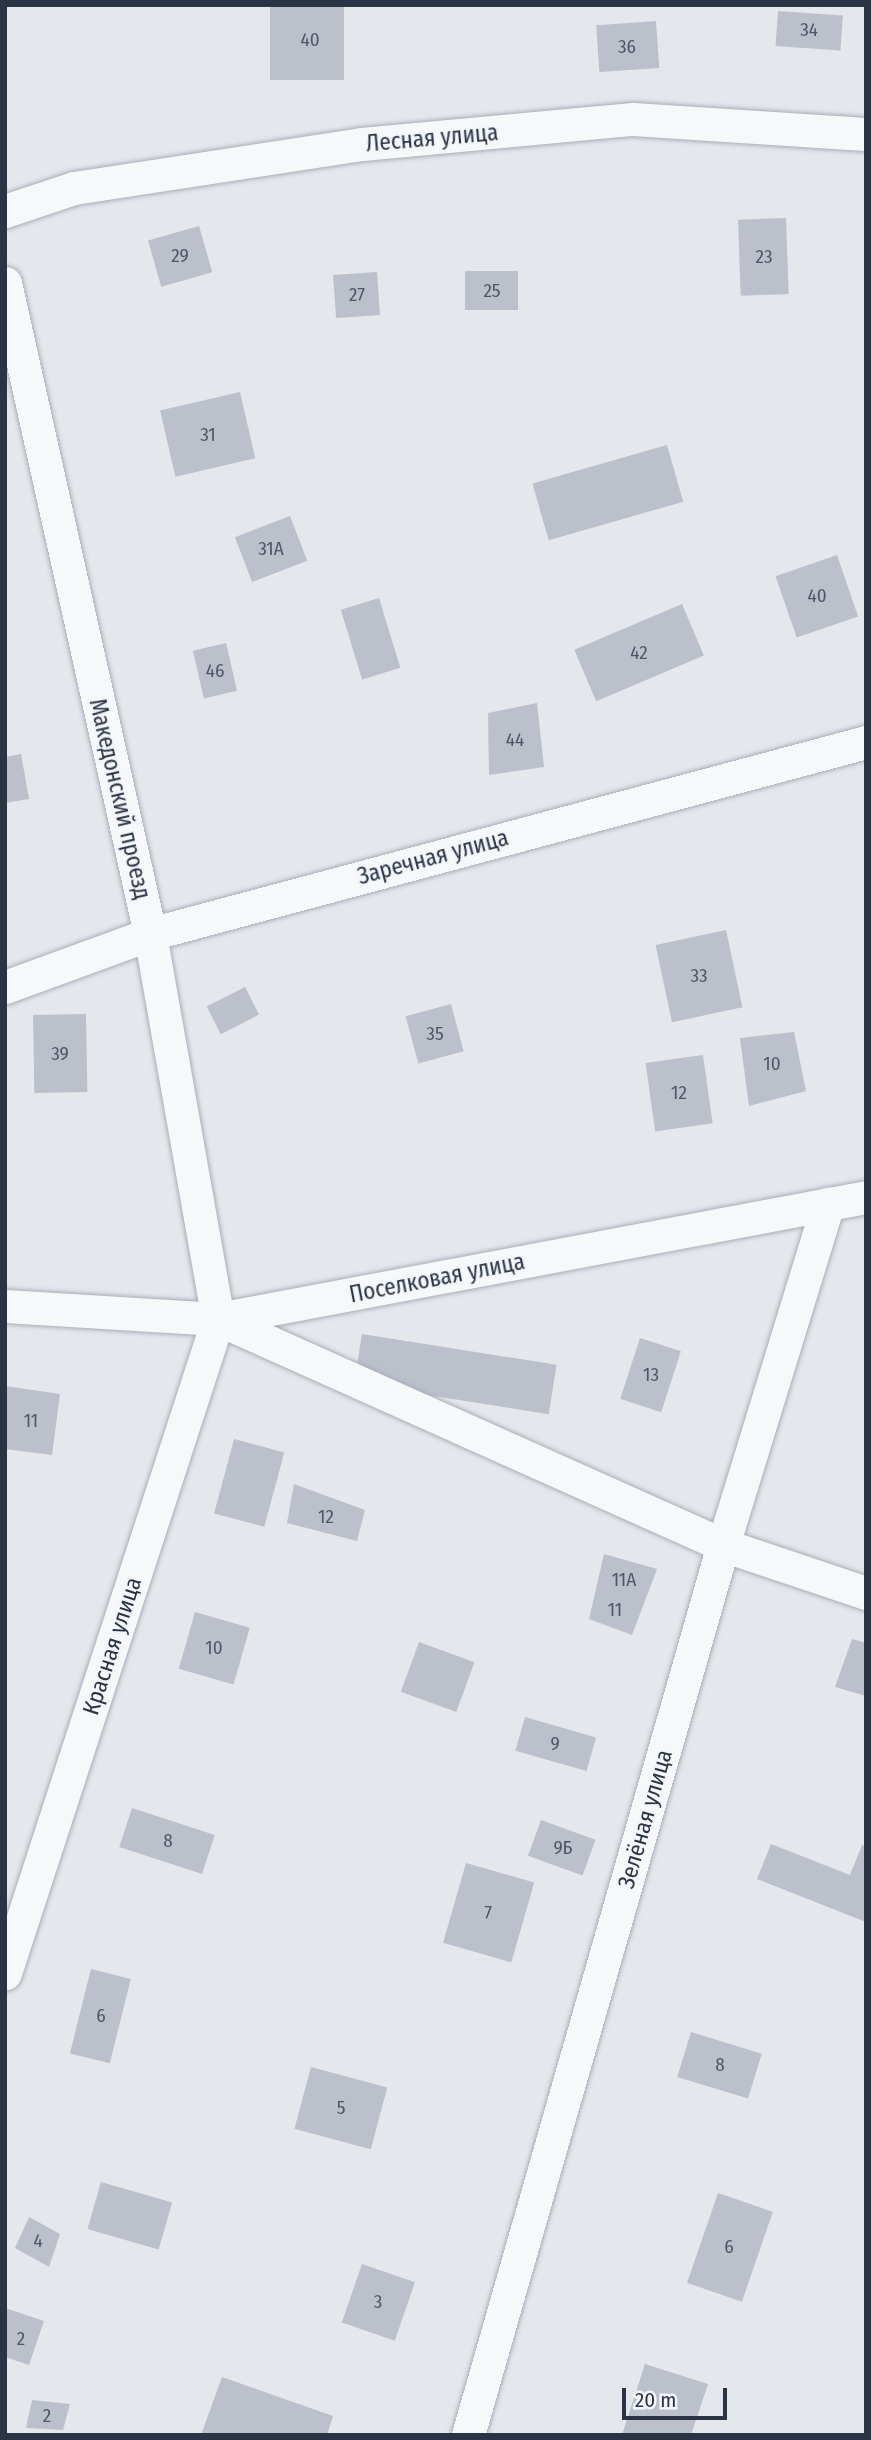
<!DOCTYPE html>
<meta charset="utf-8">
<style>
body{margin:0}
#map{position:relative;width:871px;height:2440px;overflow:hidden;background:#e4e7ec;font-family:"Fira Sans Condensed",sans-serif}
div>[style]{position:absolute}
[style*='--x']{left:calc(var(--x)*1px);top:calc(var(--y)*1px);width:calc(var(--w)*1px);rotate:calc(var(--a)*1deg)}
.building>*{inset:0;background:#bbc0ca;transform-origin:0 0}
.roads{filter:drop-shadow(0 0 2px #a9aeb7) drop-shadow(0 0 2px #a9aeb7)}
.minor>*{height:33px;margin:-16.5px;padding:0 16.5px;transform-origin:16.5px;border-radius:16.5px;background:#f7f8fa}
span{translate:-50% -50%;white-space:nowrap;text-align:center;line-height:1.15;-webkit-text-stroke:5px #f4f6f9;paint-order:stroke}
.number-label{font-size:19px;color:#4f5766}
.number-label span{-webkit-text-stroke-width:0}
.street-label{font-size:23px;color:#2b3445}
.frame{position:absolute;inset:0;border:7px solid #2b3445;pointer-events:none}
.scale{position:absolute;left:622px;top:2388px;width:105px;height:32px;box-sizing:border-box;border:4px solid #2b3445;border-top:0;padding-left:9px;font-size:21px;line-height:24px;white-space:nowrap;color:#2b3445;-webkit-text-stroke:5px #f4f6f9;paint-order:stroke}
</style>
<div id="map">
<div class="building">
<i style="left:270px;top:5px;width:74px;height:75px"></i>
<i style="left:778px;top:11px;width:65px;height:35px;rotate:4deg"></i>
<i style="left:656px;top:21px;width:47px;height:60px;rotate:86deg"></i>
<i style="left:786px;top:218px;width:76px;height:48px;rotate:88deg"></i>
<i style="left:199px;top:226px;width:48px;height:53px;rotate:74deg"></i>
<i style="left:465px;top:271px;width:53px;height:39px"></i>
<i style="left:377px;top:272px;width:43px;height:44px;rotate:86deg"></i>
<i style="left:240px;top:392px;width:68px;height:82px;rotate:77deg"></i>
<i style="left:667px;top:445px;width:59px;height:140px;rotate:74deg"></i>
<i style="left:290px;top:516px;width:48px;height:59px;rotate:69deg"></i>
<i style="left:837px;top:555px;width:65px;height:65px;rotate:71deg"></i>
<i style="left:379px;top:598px;width:73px;height:40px;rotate:73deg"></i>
<i style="left:682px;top:604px;width:56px;height:117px;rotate:67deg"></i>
<i style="left:226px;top:643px;width:49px;height:34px;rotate:77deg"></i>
<i style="clip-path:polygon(537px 703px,544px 767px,489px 775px,488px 713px)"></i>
<i style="clip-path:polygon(21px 754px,29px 799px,5px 803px,5px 757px)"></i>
<i style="left:726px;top:930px;width:79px;height:72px;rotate:78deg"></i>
<i style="left:245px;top:987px;width:31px;height:43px;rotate:63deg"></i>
<i style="left:451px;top:1004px;width:49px;height:47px;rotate:75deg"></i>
<i style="left:86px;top:1014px;width:78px;height:53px;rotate:89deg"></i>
<i style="clip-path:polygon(794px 1032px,806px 1091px,749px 1106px,740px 1038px)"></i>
<i style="left:703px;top:1055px;width:69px;height:58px;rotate:82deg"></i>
<i style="left:362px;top:1334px;width:197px;height:50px;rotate:9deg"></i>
<i style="left:640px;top:1338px;width:43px;height:64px;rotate:18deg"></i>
<i style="clip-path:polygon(5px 1386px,60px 1394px,52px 1455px,5px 1449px)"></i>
<i style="left:234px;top:1439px;width:52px;height:77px;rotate:15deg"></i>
<i style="clip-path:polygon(294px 1484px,365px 1510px,357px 1541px,287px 1523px)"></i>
<i style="clip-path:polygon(604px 1554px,657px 1569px,632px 1635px,589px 1619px)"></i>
<i style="left:195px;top:1612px;width:57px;height:59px;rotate:16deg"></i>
<i style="clip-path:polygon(852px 1639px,866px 1643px,866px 1696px,835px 1687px)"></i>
<i style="left:419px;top:1642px;width:59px;height:53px;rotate:20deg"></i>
<i style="left:525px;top:1717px;width:74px;height:35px;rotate:16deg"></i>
<i style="left:132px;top:1808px;width:87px;height:41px;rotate:18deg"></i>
<i style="left:541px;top:1820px;width:58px;height:38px;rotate:20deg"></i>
<i style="clip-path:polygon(771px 1844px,850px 1875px,862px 1845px,866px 1847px,866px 1922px,757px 1879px)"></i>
<i style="left:466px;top:1863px;width:71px;height:83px;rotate:16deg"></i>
<i style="left:91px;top:1969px;width:41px;height:87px;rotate:14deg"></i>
<i style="left:691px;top:2032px;width:74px;height:47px;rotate:17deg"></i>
<i style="left:311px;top:2067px;width:79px;height:64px;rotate:15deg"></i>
<i style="left:101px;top:2182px;width:74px;height:49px;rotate:16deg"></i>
<i style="left:718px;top:2193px;width:58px;height:95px;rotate:19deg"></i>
<i style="clip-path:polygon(29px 2217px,60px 2234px,49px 2267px,15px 2248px)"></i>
<i style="left:362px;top:2264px;width:56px;height:62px;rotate:19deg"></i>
<i style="clip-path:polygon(5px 2308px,44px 2321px,29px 2365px,5px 2357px)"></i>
<i style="clip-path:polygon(645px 2364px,708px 2384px,691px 2435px,622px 2435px)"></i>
<i style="clip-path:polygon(222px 2377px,333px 2416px,327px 2435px,201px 2435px)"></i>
<i style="clip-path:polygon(32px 2400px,70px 2404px,63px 2430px,26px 2428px)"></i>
</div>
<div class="roads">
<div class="minor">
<i style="--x:5;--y:211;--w:73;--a:-18.4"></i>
<i style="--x:74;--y:188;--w:291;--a:-8.7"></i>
<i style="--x:362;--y:144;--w:272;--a:-5.3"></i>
<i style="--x:633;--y:119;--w:233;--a:3.7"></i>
<i style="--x:5;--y:283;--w:667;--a:77.44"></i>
<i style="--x:150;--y:934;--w:391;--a:80"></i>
<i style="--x:218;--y:1319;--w:688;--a:108.04"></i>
<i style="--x:5;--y:987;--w:154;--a:-20.1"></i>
<i style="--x:150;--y:934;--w:741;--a:-15.01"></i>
<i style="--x:5;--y:1306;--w:213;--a:3.5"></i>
<i style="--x:218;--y:1319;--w:659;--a:-10.66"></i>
<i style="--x:218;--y:1319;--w:553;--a:24.11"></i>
<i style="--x:723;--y:1545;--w:151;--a:18.6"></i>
<i style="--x:468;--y:2435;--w:926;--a:-74.01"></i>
<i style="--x:723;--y:1545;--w:357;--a:-72.9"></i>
</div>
</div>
<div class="number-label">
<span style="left:809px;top:30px">34</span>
<span style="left:310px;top:40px">40</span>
<span style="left:627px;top:47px">36</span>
<span style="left:180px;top:256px">29</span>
<span style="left:764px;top:257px">23</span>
<span style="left:492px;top:291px">25</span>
<span style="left:357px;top:295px">27</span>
<span style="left:208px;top:435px">31</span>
<span style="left:271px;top:549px">31А</span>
<span style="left:817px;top:596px">40</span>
<span style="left:639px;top:653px">42</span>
<span style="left:215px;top:671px">46</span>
<span style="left:515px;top:740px">44</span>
<span style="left:699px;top:976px">33</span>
<span style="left:435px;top:1034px">35</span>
<span style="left:60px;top:1054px">39</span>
<span style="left:772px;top:1064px">10</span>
<span style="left:679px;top:1093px">12</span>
<span style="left:651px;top:1375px">13</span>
<span style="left:31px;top:1421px">11</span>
<span style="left:326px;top:1517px">12</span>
<span style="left:624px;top:1580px">11А</span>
<span style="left:615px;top:1610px">11</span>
<span style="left:214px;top:1648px">10</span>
<span style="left:555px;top:1744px">9</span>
<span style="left:168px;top:1841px">8</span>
<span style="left:563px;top:1848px">9Б</span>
<span style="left:488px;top:1913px">7</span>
<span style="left:101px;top:2016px">6</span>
<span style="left:720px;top:2065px">8</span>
<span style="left:341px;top:2108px">5</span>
<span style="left:38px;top:2241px">4</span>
<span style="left:729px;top:2247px">6</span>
<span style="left:378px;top:2302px">3</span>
<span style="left:21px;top:2339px">2</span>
<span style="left:47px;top:2416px">2</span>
</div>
<div class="street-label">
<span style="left:432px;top:138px;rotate:-5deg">Лесная улица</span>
<span style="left:120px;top:799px;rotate:77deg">Македонский проезд</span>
<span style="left:433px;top:857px;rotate:-15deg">Заречная улица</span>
<span style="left:437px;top:1278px;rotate:-11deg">Поселковая улица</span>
<span style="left:112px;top:1646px;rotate:-72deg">Красная улица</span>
<span style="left:645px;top:1819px;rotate:-74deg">Зелёная улица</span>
</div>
<div class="frame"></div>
<div class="scale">20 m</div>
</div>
